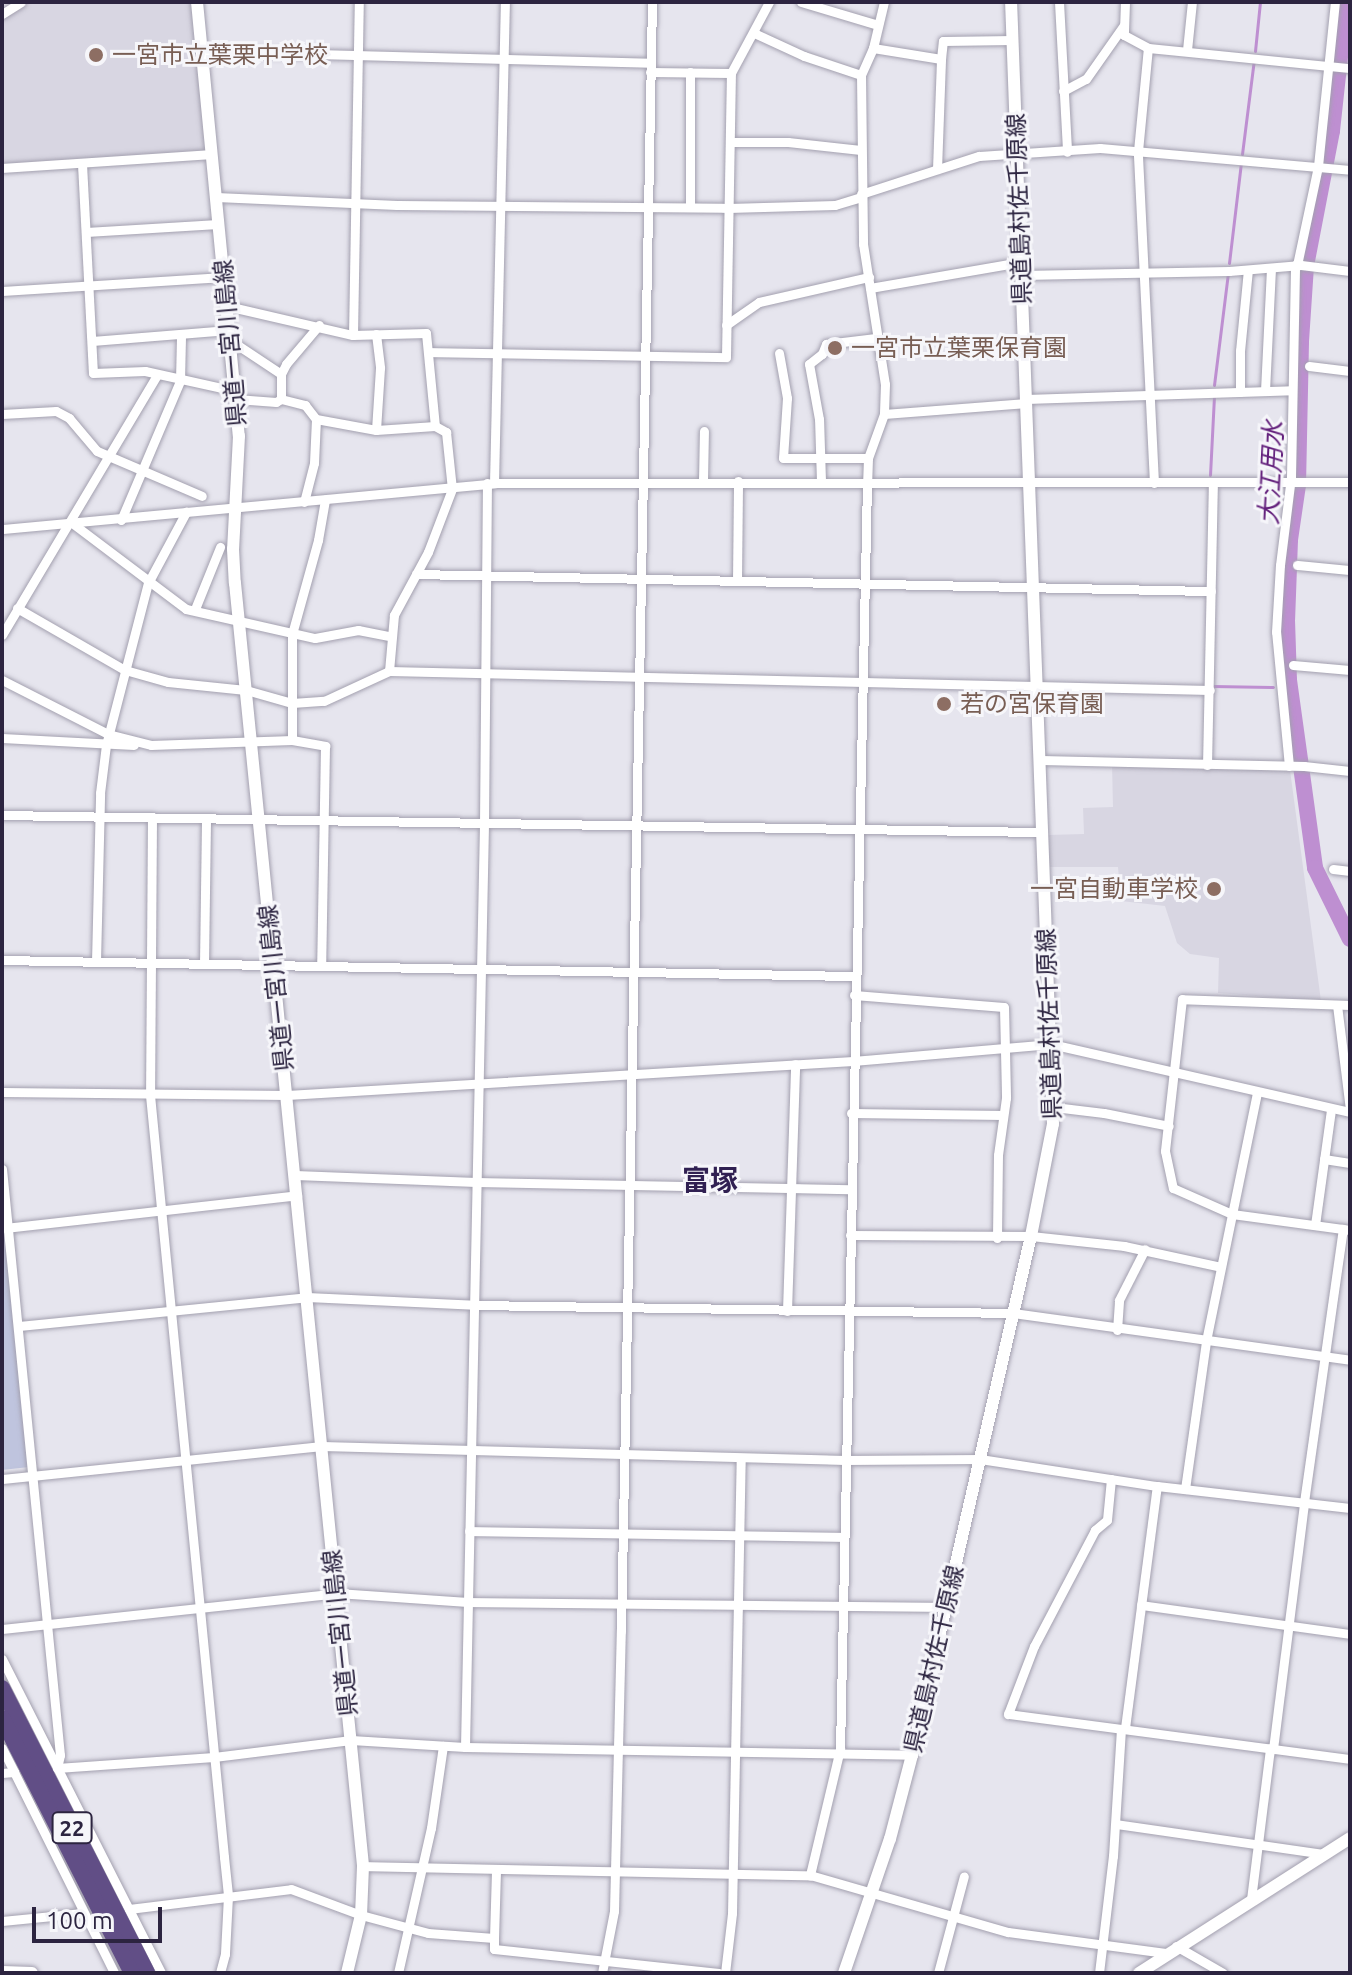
<!DOCTYPE html>
<meta charset="utf-8">
<style>
body{margin:0}
#map{position:relative;width:1352px;height:1975px;overflow:hidden;background:#e6e5ee;font-family:Ubuntu,"Noto Sans JP",sans-serif}
div>[style]{position:absolute}
[style*='--x']{left:calc(var(--x)*1px);top:calc(var(--y)*1px);width:calc(var(--w)*1px);rotate:calc(var(--a)*1deg)}
.built>*{inset:0;background:#d8d6e2}
.green>*{inset:0;background:#bfc4de}
.stream>*{height:3px;margin:-1.5px;padding:0 1.5px;transform-origin:1.5px;border-radius:1.5px;background:#be8fd1}
.river>*{height:16px;margin:-8px;padding:0 8px;transform-origin:8px;border-radius:8px;background:#be8fd1}
.roads{filter:drop-shadow(0 0 2px #a3a0af) drop-shadow(0 0 2px #a3a0af)}
.minor>*{height:9px;margin:-4.5px;padding:0 4.5px;transform-origin:4.5px;border-radius:4.5px;background:#fff}
.secondary>*{height:12px;margin:-6px;padding:0 6px;transform-origin:6px;border-radius:6px;background:#fff}
.trunk>*{height:16px;margin:-8px;padding:0 8px;transform-origin:8px;border-radius:8px;background:#614e86}
.dots>*{width:22px;height:22px;translate:-50% -50%;box-sizing:border-box;border:4px solid #f6f6fa;border-radius:50%}
span{translate:-50% -50%;white-space:nowrap;text-align:center;line-height:1.15;-webkit-text-stroke:6px #f6f6fa;paint-order:stroke}
.shield-label span{padding:2px 6px;background:#f6f6fa;border:2px solid;border-radius:6px;-webkit-text-stroke-width:0}
.shield-label{font-size:22px;color:#2c2440;font-weight:700}
.education-label{font-size:24px;color:#785e54}
.left{translate:0 -50%;text-align:left}
.right{translate:-100% -50%;text-align:right}
.street-label{font-size:24px;color:#2c2440}
.water-label{font-size:26px;color:#621f7b;font-style:italic}
.quarter-label{font-size:28px;color:#302052;font-weight:700}
.frame{position:absolute;inset:0;border:4px solid #2c2440;pointer-events:none}
.scale{position:absolute;left:32px;top:1907px;width:130px;height:36px;box-sizing:border-box;border:4px solid #2c2440;border-top:0;padding-left:10px;font-size:24px;line-height:28px;white-space:nowrap;color:#2c2440;-webkit-text-stroke:6px #f6f6fa;paint-order:stroke}
</style>
<div id="map">
<div class="built">
<i style="clip-path:polygon(30px 2px,192px 2px,205px 147px,203px 155px,2px 164px,2px 18px)"></i>
<i style="clip-path:polygon(1112px 764px,1290px 770px,1321px 1001px,1218px 993px,1219px 958px,1190px 954px,1177px 943px,1165px 906px,1121px 901px,1118px 867px,1049px 867px,1048px 835px,1084px 834px,1083px 808px,1113px 807px)"></i>
</div>
<div class="green">
<i style="clip-path:polygon(2px 1233px,6px 1234px,29px 1467px,2px 1470px)"></i>
</div>
<div class="stream">
<i style="--x:1255;--y:51;--w:49;--a:-84.2"></i>
<i style="--x:1242;--y:154;--w:96;--a:-82.8"></i>
<i style="--x:1229;--y:263;--w:102;--a:-83.2"></i>
<i style="--x:1214;--y:385;--w:114;--a:-82.9"></i>
<i style="--x:1210;--y:475;--w:80;--a:-87.1"></i>
<i style="--x:1212;--y:686;--w:61;--a:0.9"></i>
</div>
<div class="river">
<i style="--x:1346;--y:2;--w:130;--a:96.2"></i>
<i style="--x:1332;--y:131;--w:137;--a:100.9"></i>
<i style="--x:1306;--y:266;--w:76;--a:93.8"></i>
<i style="--x:1301;--y:342;--w:143;--a:91.2"></i>
<i style="--x:1298;--y:485;--w:56;--a:98.3"></i>
<i style="--x:1290;--y:540;--w:80;--a:92.1"></i>
<i style="--x:1287;--y:620;--w:60;--a:88.1"></i>
<i style="--x:1289;--y:680;--w:190;--a:82.1"></i>
<i style="--x:1315;--y:868;--w:79;--a:63.8"></i>
</div>
<div class="roads">
<div class="minor">
<i style="--x:801;--y:2;--w:80;--a:16.6"></i>
<i style="--x:1059;--y:2;--w:150;--a:86.9"></i>
<i style="--x:1125;--y:2;--w:33;--a:92"></i>
<i style="--x:1124;--y:35;--w:27;--a:28"></i>
<i style="--x:2;--y:14;--w:22;--a:-32"></i>
<i style="--x:754;--y:33;--w:55;--a:24.7"></i>
<i style="--x:804;--y:56;--w:60;--a:18.4"></i>
<i style="--x:861;--y:75;--w:169;--a:89.3"></i>
<i style="--x:863;--y:244;--w:142;--a:81.1"></i>
<i style="--x:885;--y:384;--w:30;--a:92"></i>
<i style="--x:884;--y:414;--w:47;--a:110"></i>
<i style="--x:868;--y:458;--w:24;--a:92"></i>
<i style="--x:867;--y:482;--w:1267;--a:91.22"></i>
<i style="--x:840;--y:1749;--w:130;--a:103.4"></i>
<i style="--x:873;--y:48;--w:69;--a:9.2"></i>
<i style="--x:941;--y:59;--w:18;--a:-84"></i>
<i style="--x:943;--y:41;--w:70;--a:-0.8"></i>
<i style="--x:1187;--y:50;--w:48;--a:-84.1"></i>
<i style="--x:202;--y:51;--w:448;--a:1.5"></i>
<i style="--x:650;--y:72;--w:81;--a:0.7"></i>
<i style="--x:861;--y:75;--w:30;--a:-66"></i>
<i style="--x:873;--y:48;--w:47;--a:-76.6"></i>
<i style="--x:1063;--y:91;--w:26;--a:-28"></i>
<i style="--x:1086;--y:79;--w:66;--a:-54.9"></i>
<i style="--x:730;--y:142;--w:58;--a:0"></i>
<i style="--x:788;--y:142;--w:73;--a:6.3"></i>
<i style="--x:82;--y:164;--w:209;--a:87"></i>
<i style="--x:93;--y:373;--w:52;--a:-2.2"></i>
<i style="--x:145;--y:371;--w:92;--a:12.5"></i>
<i style="--x:2;--y:168;--w:210;--a:-3.8"></i>
<i style="--x:937;--y:169;--w:110;--a:-87.9"></i>
<i style="--x:861;--y:194;--w:124;--a:-17.9"></i>
<i style="--x:979;--y:156;--w:121;--a:-3.8"></i>
<i style="--x:1100;--y:148;--w:251;--a:5"></i>
<i style="--x:216;--y:197;--w:181;--a:2.5"></i>
<i style="--x:397;--y:205;--w:331;--a:0.5"></i>
<i style="--x:728;--y:208;--w:107;--a:-1.6"></i>
<i style="--x:835;--y:205;--w:27;--a:-17"></i>
<i style="--x:690;--y:207;--w:135;--a:-90"></i>
<i style="--x:86;--y:232;--w:132;--a:-3.5"></i>
<i style="--x:1297;--y:265;--w:101;--a:-78"></i>
<i style="--x:1318;--y:166;--w:165;--a:-84.1"></i>
<i style="--x:1022;--y:275;--w:207;--a:-1.1"></i>
<i style="--x:1229;--y:271;--w:72;--a:-4.8"></i>
<i style="--x:1301;--y:265;--w:49;--a:7"></i>
<i style="--x:870;--y:288;--w:153;--a:-9.8"></i>
<i style="--x:2;--y:291;--w:222;--a:-3.6"></i>
<i style="--x:227;--y:306;--w:129;--a:13"></i>
<i style="--x:353;--y:335;--w:73;--a:-1.6"></i>
<i style="--x:426;--y:333;--w:93;--a:84.5"></i>
<i style="--x:726;--y:325;--w:40;--a:-34.9"></i>
<i style="--x:759;--y:302;--w:113;--a:-12.8"></i>
<i style="--x:376;--y:334;--w:34;--a:83"></i>
<i style="--x:380;--y:368;--w:62;--a:93.7"></i>
<i style="--x:353;--y:335;--w:333;--a:-89"></i>
<i style="--x:230;--y:340;--w:61;--a:33.7"></i>
<i style="--x:92;--y:341;--w:137;--a:-4.6"></i>
<i style="--x:428;--y:352;--w:298;--a:1"></i>
<i style="--x:726;--y:357;--w:284;--a:-89"></i>
<i style="--x:731;--y:73;--w:81;--a:-61.8"></i>
<i style="--x:779;--y:353;--w:46;--a:79.9"></i>
<i style="--x:787;--y:398;--w:60;--a:93.8"></i>
<i style="--x:783;--y:458;--w:85;--a:0"></i>
<i style="--x:1309;--y:366;--w:41;--a:7"></i>
<i style="--x:1265;--y:391;--w:123;--a:-87.2"></i>
<i style="--x:1240;--y:392;--w:41;--a:-90"></i>
<i style="--x:1240;--y:351;--w:81;--a:-84.4"></i>
<i style="--x:236;--y:399;--w:40;--a:4.3"></i>
<i style="--x:276;--y:402;--w:6;--a:-31"></i>
<i style="--x:281;--y:399;--w:25;--a:14"></i>
<i style="--x:305;--y:405;--w:18;--a:52"></i>
<i style="--x:316;--y:419;--w:61;--a:10.4"></i>
<i style="--x:376;--y:430;--w:59;--a:-3.9"></i>
<i style="--x:435;--y:426;--w:13;--a:29"></i>
<i style="--x:446;--y:432;--w:57;--a:84"></i>
<i style="--x:452;--y:489;--w:67;--a:110.9"></i>
<i style="--x:428;--y:552;--w:72;--a:118.4"></i>
<i style="--x:394;--y:615;--w:56;--a:95.1"></i>
<i style="--x:281;--y:399;--w:25;--a:-90"></i>
<i style="--x:281;--y:374;--w:11;--a:-63"></i>
<i style="--x:286;--y:364;--w:51;--a:-49.8"></i>
<i style="--x:1026;--y:399;--w:266;--a:-1.9"></i>
<i style="--x:2;--y:414;--w:54;--a:-3.2"></i>
<i style="--x:56;--y:411;--w:15;--a:28"></i>
<i style="--x:69;--y:418;--w:43;--a:49.7"></i>
<i style="--x:97;--y:451;--w:114;--a:23.2"></i>
<i style="--x:884;--y:414;--w:143;--a:-4.4"></i>
<i style="--x:703;--y:481;--w:50;--a:-88.9"></i>
<i style="--x:821;--y:481;--w:62;--a:-91.8"></i>
<i style="--x:819;--y:419;--w:56;--a:-100.3"></i>
<i style="--x:809;--y:364;--w:16;--a:-38"></i>
<i style="--x:822;--y:354;--w:11;--a:-68"></i>
<i style="--x:826;--y:344;--w:50;--a:-6.8"></i>
<i style="--x:494;--y:483;--w:481;--a:-88.7"></i>
<i style="--x:1154;--y:483;--w:332;--a:-92.8"></i>
<i style="--x:1138;--y:151;--w:103;--a:-84.5"></i>
<i style="--x:1148;--y:48;--w:203;--a:5.7"></i>
<i style="--x:304;--y:502;--w:40;--a:-75.6"></i>
<i style="--x:314;--y:463;--w:44;--a:-87.4"></i>
<i style="--x:121;--y:520;--w:151;--a:-67"></i>
<i style="--x:180;--y:381;--w:45;--a:-88.7"></i>
<i style="--x:72;--y:523;--w:143;--a:37"></i>
<i style="--x:186;--y:609;--w:132;--a:12.7"></i>
<i style="--x:315;--y:638;--w:44;--a:-10.5"></i>
<i style="--x:358;--y:630;--w:33;--a:11"></i>
<i style="--x:2;--y:529;--w:494;--a:-5.3"></i>
<i style="--x:494;--y:483;--w:856;--a:-0.07"></i>
<i style="--x:1297;--y:565;--w:53;--a:5.4"></i>
<i style="--x:416;--y:574;--w:795;--a:1.23"></i>
<i style="--x:737;--y:581;--w:100;--a:-89.4"></i>
<i style="--x:17;--y:608;--w:125;--a:29.9"></i>
<i style="--x:125;--y:670;--w:45;--a:15.6"></i>
<i style="--x:168;--y:682;--w:78;--a:5.9"></i>
<i style="--x:246;--y:690;--w:48;--a:15.8"></i>
<i style="--x:292;--y:703;--w:32;--a:-4"></i>
<i style="--x:324;--y:701;--w:72;--a:-24.8"></i>
<i style="--x:389;--y:671;--w:821;--a:1.33"></i>
<i style="--x:195;--y:609;--w:67;--a:-68"></i>
<i style="--x:2;--y:635;--w:303;--a:-59.2"></i>
<i style="--x:1293;--y:665;--w:57;--a:5"></i>
<i style="--x:2;--y:680;--w:119;--a:27"></i>
<i style="--x:108;--y:734;--w:44;--a:14.3"></i>
<i style="--x:151;--y:745;--w:141;--a:-2"></i>
<i style="--x:292;--y:740;--w:34;--a:10"></i>
<i style="--x:325;--y:746;--w:219;--a:91"></i>
<i style="--x:2;--y:738;--w:132;--a:3"></i>
<i style="--x:292;--y:740;--w:106;--a:-90"></i>
<i style="--x:292;--y:634;--w:98;--a:-74.5"></i>
<i style="--x:318;--y:540;--w:41;--a:-80.1"></i>
<i style="--x:1041;--y:760;--w:263;--a:1.3"></i>
<i style="--x:1304;--y:766;--w:46;--a:6.2"></i>
<i style="--x:1207;--y:765;--w:282;--a:-88.8"></i>
<i style="--x:1289;--y:766;--w:135;--a:-95.5"></i>
<i style="--x:1276;--y:632;--w:67;--a:-86.6"></i>
<i style="--x:1280;--y:565;--w:89;--a:-82.9"></i>
<i style="--x:1291;--y:477;--w:212;--a:-88.9"></i>
<i style="--x:2;--y:815;--w:1041;--a:0.94"></i>
<i style="--x:152;--y:817;--w:278;--a:90.4"></i>
<i style="--x:150;--y:1095;--w:766;--a:84.45"></i>
<i style="--x:224;--y:1857;--w:39;--a:84"></i>
<i style="--x:228;--y:1896;--w:58;--a:93"></i>
<i style="--x:225;--y:1954;--w:20;--a:105"></i>
<i style="--x:1333;--y:869;--w:17;--a:7"></i>
<i style="--x:2;--y:960;--w:852;--a:1.08"></i>
<i style="--x:96;--y:962;--w:169;--a:-88.6"></i>
<i style="--x:100;--y:793;--w:48;--a:-82.9"></i>
<i style="--x:106;--y:745;--w:167;--a:-75.5"></i>
<i style="--x:148;--y:583;--w:81;--a:-61.8"></i>
<i style="--x:204;--y:964;--w:146;--a:-89.2"></i>
<i style="--x:854;--y:995;--w:150;--a:4.6"></i>
<i style="--x:1004;--y:1007;--w:91;--a:88.7"></i>
<i style="--x:1006;--y:1098;--w:58;--a:98"></i>
<i style="--x:998;--y:1155;--w:83;--a:90.7"></i>
<i style="--x:1337;--y:1005;--w:106;--a:82.9"></i>
<i style="--x:1350;--y:1005;--w:168;--a:-178"></i>
<i style="--x:1182;--y:999;--w:153;--a:96.4"></i>
<i style="--x:1165;--y:1151;--w:38;--a:78"></i>
<i style="--x:1173;--y:1188;--w:64;--a:23.8"></i>
<i style="--x:1232;--y:1214;--w:119;--a:7.7"></i>
<i style="--x:2;--y:1092;--w:285;--a:0.6"></i>
<i style="--x:287;--y:1095;--w:567;--a:-3.44"></i>
<i style="--x:853;--y:1061;--w:199;--a:-4.9"></i>
<i style="--x:1051;--y:1044;--w:307;--a:12.8"></i>
<i style="--x:1054;--y:1107;--w:50;--a:6.8"></i>
<i style="--x:1104;--y:1113;--w:66;--a:11.3"></i>
<i style="--x:851;--y:1113;--w:152;--a:0.8"></i>
<i style="--x:1324;--y:1159;--w:26;--a:9"></i>
<i style="--x:2;--y:1169;--w:589;--a:84.35"></i>
<i style="--x:60;--y:1755;--w:13;--a:103"></i>
<i style="--x:57;--y:1768;--w:157;--a:-4"></i>
<i style="--x:214;--y:1757;--w:138;--a:-7.1"></i>
<i style="--x:351;--y:1740;--w:114;--a:3.5"></i>
<i style="--x:465;--y:1747;--w:447;--a:1"></i>
<i style="--x:295;--y:1175;--w:181;--a:2.2"></i>
<i style="--x:476;--y:1182;--w:374;--a:1.1"></i>
<i style="--x:1315;--y:1225;--w:116;--a:-82.1"></i>
<i style="--x:5;--y:1228;--w:294;--a:-6.4"></i>
<i style="--x:850;--y:1235;--w:181;--a:0.3"></i>
<i style="--x:1031;--y:1236;--w:94;--a:6.1"></i>
<i style="--x:1124;--y:1246;--w:99;--a:12.2"></i>
<i style="--x:787;--y:1311;--w:247;--a:-88.1"></i>
<i style="--x:19;--y:1326;--w:289;--a:-5.7"></i>
<i style="--x:307;--y:1297;--w:167;--a:2.7"></i>
<i style="--x:474;--y:1305;--w:539;--a:0.85"></i>
<i style="--x:1013;--y:1313;--w:340;--a:7.9"></i>
<i style="--x:1117;--y:1330;--w:30;--a:-86"></i>
<i style="--x:1119;--y:1300;--w:57;--a:-63"></i>
<i style="--x:2;--y:1479;--w:322;--a:-5.9"></i>
<i style="--x:322;--y:1446;--w:523;--a:1.53"></i>
<i style="--x:845;--y:1460;--w:135;--a:-0.4"></i>
<i style="--x:980;--y:1459;--w:179;--a:8.7"></i>
<i style="--x:1157;--y:1486;--w:194;--a:6.5"></i>
<i style="--x:1111;--y:1479;--w:41;--a:95.6"></i>
<i style="--x:1107;--y:1520;--w:16;--a:140"></i>
<i style="--x:1095;--y:1530;--w:131;--a:117.7"></i>
<i style="--x:1034;--y:1646;--w:73;--a:110.9"></i>
<i style="--x:1008;--y:1714;--w:345;--a:7.5"></i>
<i style="--x:1185;--y:1489;--w:149;--a:-81.9"></i>
<i style="--x:1206;--y:1341;--w:254;--a:-78.4"></i>
<i style="--x:469;--y:1531;--w:375;--a:0.9"></i>
<i style="--x:1141;--y:1605;--w:211;--a:7.9"></i>
<i style="--x:2;--y:1629;--w:337;--a:-6.1"></i>
<i style="--x:337;--y:1593;--w:131;--a:3.9"></i>
<i style="--x:468;--y:1602;--w:478;--a:0.6"></i>
<i style="--x:2;--y:1659;--w:352;--a:63.1"></i>
<i style="--x:1125;--y:1728;--w:244;--a:-82.5"></i>
<i style="--x:465;--y:1747;--w:923;--a:-88.82"></i>
<i style="--x:484;--y:824;--w:341;--a:-89.5"></i>
<i style="--x:2;--y:1748;--w:27;--a:63"></i>
<i style="--x:14;--y:1772;--w:12;--a:175"></i>
<i style="--x:1273;--y:1749;--w:249;--a:-82.8"></i>
<i style="--x:1304;--y:1502;--w:276;--a:-81.9"></i>
<i style="--x:14;--y:1772;--w:225;--a:63.5"></i>
<i style="--x:1116;--y:1824;--w:210;--a:8.2"></i>
<i style="--x:363;--y:1866;--w:447;--a:1.2"></i>
<i style="--x:810;--y:1875;--w:206;--a:16.1"></i>
<i style="--x:1008;--y:1932;--w:159;--a:7.6"></i>
<i style="--x:1251;--y:1899;--w:152;--a:-82.8"></i>
<i style="--x:129;--y:1909;--w:163;--a:-7"></i>
<i style="--x:291;--y:1889;--w:75;--a:20.4"></i>
<i style="--x:361;--y:1915;--w:69;--a:15"></i>
<i style="--x:428;--y:1933;--w:66;--a:4.3"></i>
<i style="--x:494;--y:1938;--w:11;--a:90"></i>
<i style="--x:494;--y:1949;--w:226;--a:6.1"></i>
<i style="--x:2;--y:1921;--w:81;--a:-5.6"></i>
<i style="--x:494;--y:1938;--w:69;--a:-88.3"></i>
<i style="--x:1176;--y:1946;--w:54;--a:29.9"></i>
<i style="--x:398;--y:1973;--w:149;--a:-77.2"></i>
<i style="--x:431;--y:1828;--w:83;--a:-81.7"></i>
<i style="--x:602;--y:1973;--w:63;--a:-79"></i>
<i style="--x:614;--y:1911;--w:280;--a:-88.6"></i>
<i style="--x:621;--y:1631;--w:1629;--a:-88.91"></i>
<i style="--x:725;--y:1973;--w:60;--a:-83.3"></i>
<i style="--x:732;--y:1913;--w:455;--a:-88.9"></i>
<i style="--x:938;--y:1973;--w:100;--a:-75"></i>
<i style="--x:1099;--y:1973;--w:118;--a:-83.2"></i>
<i style="--x:1113;--y:1856;--w:127;--a:-86.4"></i>
</div>
<div class="secondary">
<i style="--x:197;--y:2;--w:436;--a:84.5"></i>
<i style="--x:239;--y:436;--w:113;--a:93"></i>
<i style="--x:233;--y:549;--w:34;--a:87"></i>
<i style="--x:235;--y:583;--w:1289;--a:84.3"></i>
<i style="--x:363;--y:1866;--w:49;--a:92.3"></i>
<i style="--x:361;--y:1915;--w:60;--a:103.6"></i>
<i style="--x:2;--y:1972;--w:30;--a:2"></i>
<i style="--x:844;--y:1973;--w:142;--a:-71.1"></i>
<i style="--x:890;--y:1839;--w:87;--a:-75.3"></i>
<i style="--x:912;--y:1755;--w:532;--a:-77.09"></i>
<i style="--x:1031;--y:1236;--w:114;--a:-78.9"></i>
<i style="--x:1053;--y:1124;--w:1123;--a:-92.14"></i>
<i style="--x:1139;--y:1973;--w:250;--a:-32.6"></i>
</div>
<div class="trunk">
<i style="--x:2;--y:1688;--w:320;--a:63"></i>
<i style="--x:2;--y:1718;--w:286;--a:63"></i>
</div>
</div>
<div class="dots">
<i style="left:96px;top:55px;background:#8d6e63"></i>
<i style="left:835px;top:348px;background:#8d6e63"></i>
<i style="left:944px;top:704px;background:#8d6e63"></i>
<i style="left:1214px;top:889px;background:#8d6e63"></i>
</div>
<div class="shield-label">
<span style="left:72px;top:1828px">22</span>
</div>
<div class="education-label">
<span class="left" style="left:112px;top:55px">一宮市立葉栗中学校</span>
<span class="left" style="left:851px;top:348px">一宮市立葉栗保育園</span>
<span class="left" style="left:960px;top:704px">若の宮保育園</span>
<span class="right" style="left:1198px;top:889px">一宮自動車学校</span>
</div>
<div class="street-label">
<span style="left:1019px;top:209px;rotate:-92deg">県道島村佐千原線</span>
<span style="left:230px;top:343px;rotate:-95deg">県道一宮川島線</span>
<span style="left:276px;top:988px;rotate:-96deg">県道一宮川島線</span>
<span style="left:1049px;top:1024px;rotate:-92deg">県道島村佐千原線</span>
<span style="left:340px;top:1633px;rotate:-96deg">県道一宮川島線</span>
<span style="left:934px;top:1659px;rotate:-77deg">県道島村佐千原線</span>
</div>
<div class="water-label">
<span style="left:1271px;top:473px;rotate:-87deg">大江用水</span>
</div>
<div class="quarter-label">
<span style="left:710px;top:1180px">富塚</span>
</div>
<div class="frame"></div>
<div class="scale">100 m</div>
</div>
